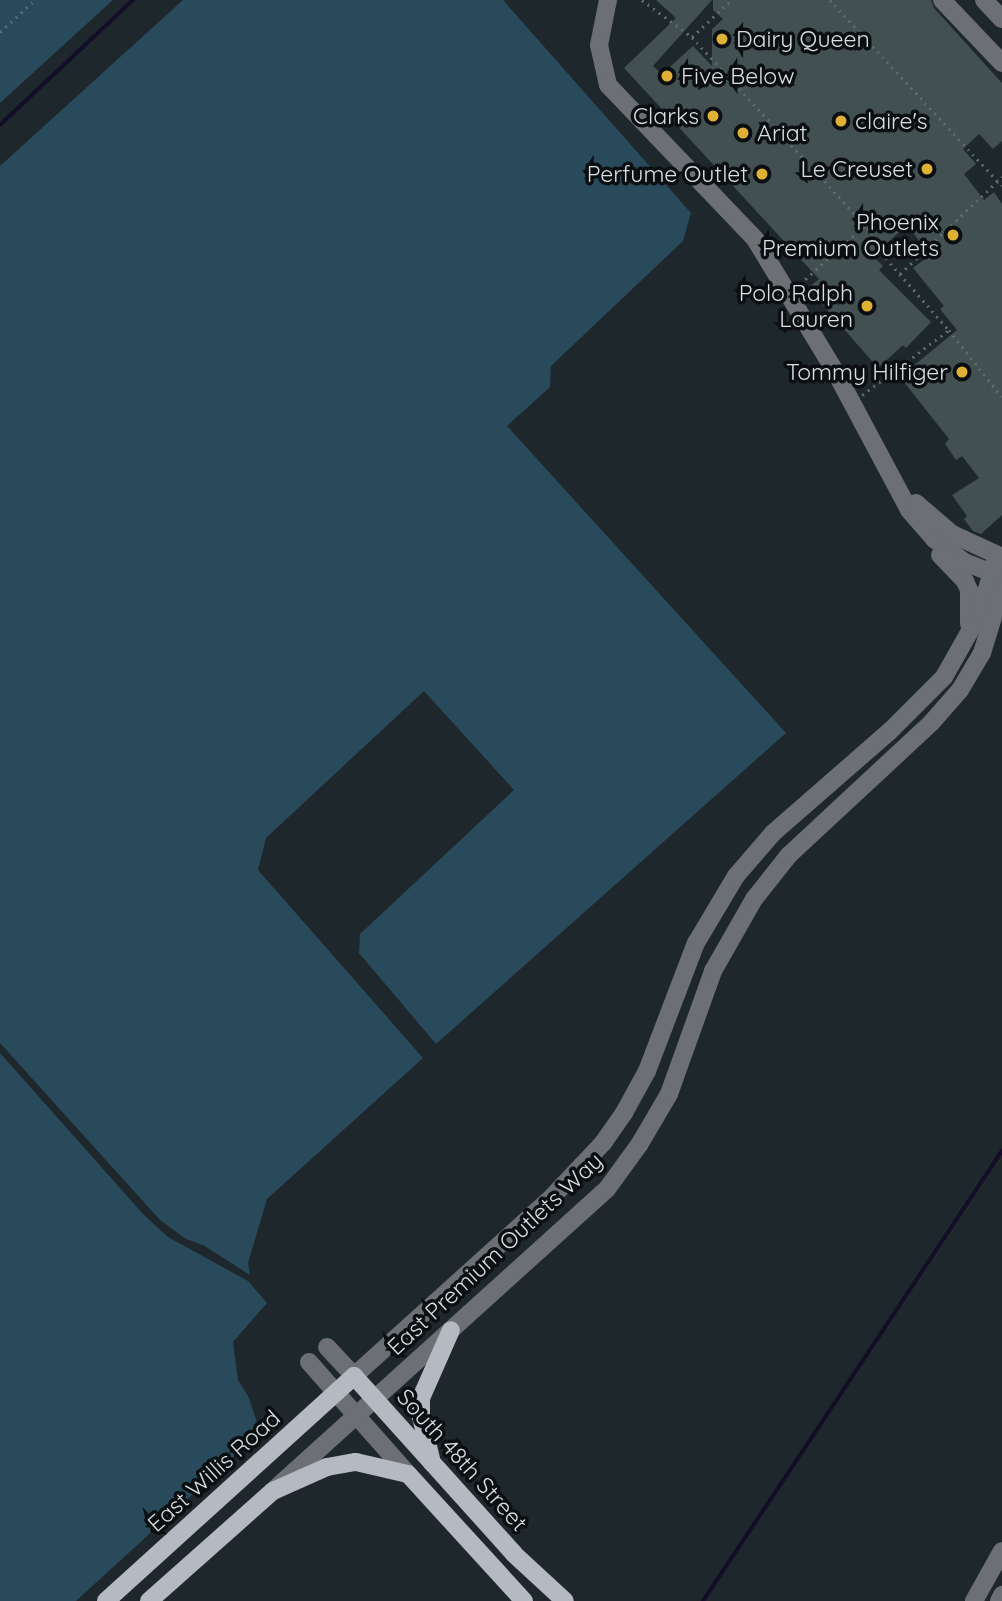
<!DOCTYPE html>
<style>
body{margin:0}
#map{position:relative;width:1002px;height:1601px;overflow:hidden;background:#1e272c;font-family:Quicksand,sans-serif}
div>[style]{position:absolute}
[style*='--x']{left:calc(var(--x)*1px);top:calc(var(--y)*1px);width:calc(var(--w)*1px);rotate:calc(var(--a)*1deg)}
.green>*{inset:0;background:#294a5a}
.stream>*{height:3.5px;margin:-1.75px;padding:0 1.75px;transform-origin:1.75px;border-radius:1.75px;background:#130d28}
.building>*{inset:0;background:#435051}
.path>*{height:2.5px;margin-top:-1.25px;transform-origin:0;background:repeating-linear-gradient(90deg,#61696d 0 2px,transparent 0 7px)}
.minor>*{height:18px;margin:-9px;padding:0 9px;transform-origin:9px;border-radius:9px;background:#6c6f73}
.major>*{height:18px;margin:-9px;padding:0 9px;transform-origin:9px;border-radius:9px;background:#b4b9c2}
.dots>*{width:19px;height:19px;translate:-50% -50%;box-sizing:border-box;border:4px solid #0b0f11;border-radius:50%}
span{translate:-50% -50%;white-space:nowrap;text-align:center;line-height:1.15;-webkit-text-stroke:7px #0b0f11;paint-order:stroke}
.poi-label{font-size:23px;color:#d9dfe2}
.left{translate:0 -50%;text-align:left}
.right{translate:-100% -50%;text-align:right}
.street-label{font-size:23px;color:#d9dfe2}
</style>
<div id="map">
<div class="green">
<i style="clip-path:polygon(0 0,113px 0,0 103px)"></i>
<i style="clip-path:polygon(183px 0,503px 0,691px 213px,683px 241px,551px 366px,550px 387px,507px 426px,786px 733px,436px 1044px,359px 953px,360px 934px,514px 790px,424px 691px,266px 838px,258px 870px,423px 1058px,267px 1199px,248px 1263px,250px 1275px,203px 1245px,186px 1239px,160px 1220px,0 1043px,0 166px)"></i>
<i style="clip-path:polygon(0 1053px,143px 1214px,168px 1237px,248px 1281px,267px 1303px,233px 1342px,238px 1380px,248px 1396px,257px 1422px,240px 1451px,76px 1601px,0 1601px)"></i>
</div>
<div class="stream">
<i style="--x:0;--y:125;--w:183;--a:-43.2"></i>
<i style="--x:703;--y:1601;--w:540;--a:-56.4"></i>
</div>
<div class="building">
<i style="clip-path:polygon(656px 0,712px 0,653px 66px,662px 74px,693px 46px,712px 66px,712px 29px,723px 19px,713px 10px,713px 0,931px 0,934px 8px,1002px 83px,1002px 141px,993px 149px,979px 134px,963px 149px,976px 164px,964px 174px,984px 200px,994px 192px,1002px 204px,1002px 515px,981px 534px,973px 531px,964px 519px,967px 516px,952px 495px,979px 478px,962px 456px,956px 460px,945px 444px,949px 439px,900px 377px,957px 330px,940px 309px,944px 306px,913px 268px,930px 255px,907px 225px,873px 256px,883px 266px,879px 270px,931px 322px,906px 348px,903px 345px,878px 368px,808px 288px,819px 279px,624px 68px,676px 18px)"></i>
</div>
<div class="path">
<i style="--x:642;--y:0;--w:62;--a:36.5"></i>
<i style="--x:692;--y:37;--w:287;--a:47.4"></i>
<i style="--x:886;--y:248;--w:10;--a:90"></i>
<i style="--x:886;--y:258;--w:96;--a:48.8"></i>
<i style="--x:949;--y:330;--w:85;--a:51.7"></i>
<i style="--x:830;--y:0;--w:253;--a:47.2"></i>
<i style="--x:0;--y:32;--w:47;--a:-42.4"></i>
<i style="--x:692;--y:37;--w:54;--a:-43.5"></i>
<i style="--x:900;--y:274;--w:141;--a:-43.6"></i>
<i style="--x:800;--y:284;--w:88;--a:-42.2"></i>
<i style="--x:862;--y:395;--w:109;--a:-36.8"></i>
</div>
<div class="minor">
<i style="--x:608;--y:0;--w:46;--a:101.3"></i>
<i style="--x:599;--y:45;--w:41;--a:77.3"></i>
<i style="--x:608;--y:85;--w:213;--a:46.3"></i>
<i style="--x:755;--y:239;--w:157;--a:58.8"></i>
<i style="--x:836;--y:373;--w:155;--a:61.9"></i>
<i style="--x:909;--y:510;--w:38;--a:49"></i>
<i style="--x:934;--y:539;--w:38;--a:37"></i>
<i style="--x:964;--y:562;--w:40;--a:21"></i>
<i style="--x:942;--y:0;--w:87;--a:46.4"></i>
<i style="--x:984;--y:0;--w:26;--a:47"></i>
<i style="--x:916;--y:503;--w:48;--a:40.7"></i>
<i style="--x:952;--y:534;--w:55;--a:24.7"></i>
<i style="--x:940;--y:555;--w:36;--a:46"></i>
<i style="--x:965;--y:581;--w:10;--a:66"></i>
<i style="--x:969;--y:590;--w:34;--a:90"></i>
<i style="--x:327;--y:1347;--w:40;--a:47"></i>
<i style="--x:354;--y:1376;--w:268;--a:-42.1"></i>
<i style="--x:553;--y:1196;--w:73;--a:-46.7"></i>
<i style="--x:603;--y:1143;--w:37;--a:-55"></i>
<i style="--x:624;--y:1113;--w:48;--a:-61.3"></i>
<i style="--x:647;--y:1071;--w:137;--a:-69.1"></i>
<i style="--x:696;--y:943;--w:78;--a:-59.2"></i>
<i style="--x:736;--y:876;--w:57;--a:-49.3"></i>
<i style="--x:773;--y:833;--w:155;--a:-41.1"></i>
<i style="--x:890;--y:731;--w:76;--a:-45"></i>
<i style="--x:944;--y:677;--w:71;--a:-60.6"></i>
<i style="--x:979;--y:615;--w:62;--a:-73"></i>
<i style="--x:309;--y:1362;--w:149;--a:48.5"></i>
<i style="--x:276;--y:1488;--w:446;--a:-42.1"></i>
<i style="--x:607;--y:1189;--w:54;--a:-54"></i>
<i style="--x:639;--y:1145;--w:59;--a:-59.5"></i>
<i style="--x:669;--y:1094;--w:131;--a:-70.3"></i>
<i style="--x:713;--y:971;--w:83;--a:-60.3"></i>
<i style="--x:754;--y:899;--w:56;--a:-51.5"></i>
<i style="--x:789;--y:855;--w:195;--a:-42.9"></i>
<i style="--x:932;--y:722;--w:43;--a:-48.8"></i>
<i style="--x:960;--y:690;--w:43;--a:-59.3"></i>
<i style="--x:982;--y:653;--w:68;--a:-72.9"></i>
<i style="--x:974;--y:1601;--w:57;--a:-60.8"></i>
<i style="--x:999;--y:1601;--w:7;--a:-63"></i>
</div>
<div class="major">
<i style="--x:432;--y:1463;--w:47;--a:-103.4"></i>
<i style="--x:421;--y:1417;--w:19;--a:-90"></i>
<i style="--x:421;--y:1398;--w:74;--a:-66.2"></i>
<i style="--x:106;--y:1601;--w:335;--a:-42.2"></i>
<i style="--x:354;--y:1376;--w:239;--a:48"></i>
<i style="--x:514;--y:1554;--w:69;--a:42.7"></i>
<i style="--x:149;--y:1601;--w:166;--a:-41.6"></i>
<i style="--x:273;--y:1491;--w:59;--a:-24"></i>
<i style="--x:327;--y:1467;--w:29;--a:-10"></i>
<i style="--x:356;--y:1462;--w:53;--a:13"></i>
<i style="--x:408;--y:1474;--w:172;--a:47.6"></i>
</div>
<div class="dots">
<i style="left:722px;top:39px;background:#dfb034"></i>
<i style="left:667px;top:76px;background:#dfb034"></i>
<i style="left:713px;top:116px;background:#dfb034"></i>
<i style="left:841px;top:121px;background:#dfb034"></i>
<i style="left:743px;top:133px;background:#dfb034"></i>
<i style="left:927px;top:169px;background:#dfb034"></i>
<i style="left:762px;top:174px;background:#dfb034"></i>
<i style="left:953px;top:235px;background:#dfb034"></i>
<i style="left:867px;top:306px;background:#dfb034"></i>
<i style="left:962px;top:372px;background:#dfb034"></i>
</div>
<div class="poi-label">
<span class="left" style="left:736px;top:39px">Dairy Queen</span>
<span class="left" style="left:681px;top:76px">Five Below</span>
<span class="right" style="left:699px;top:116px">Clarks</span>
<span class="left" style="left:855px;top:121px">claire's</span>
<span class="left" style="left:757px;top:133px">Ariat</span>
<span class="right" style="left:913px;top:169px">Le Creuset</span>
<span class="right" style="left:748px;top:174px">Perfume Outlet</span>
<span class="right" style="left:939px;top:235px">Phoenix<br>Premium Outlets</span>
<span class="right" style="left:853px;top:306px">Polo Ralph<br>Lauren</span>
<span class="right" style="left:948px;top:372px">Tommy Hilfiger</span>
</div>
<div class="street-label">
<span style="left:495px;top:1254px;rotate:-43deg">East Premium Outlets Way</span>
<span style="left:462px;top:1460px;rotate:48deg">South 48th Street</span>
<span style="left:214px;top:1471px;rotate:-42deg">East Willis Road</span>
</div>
</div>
